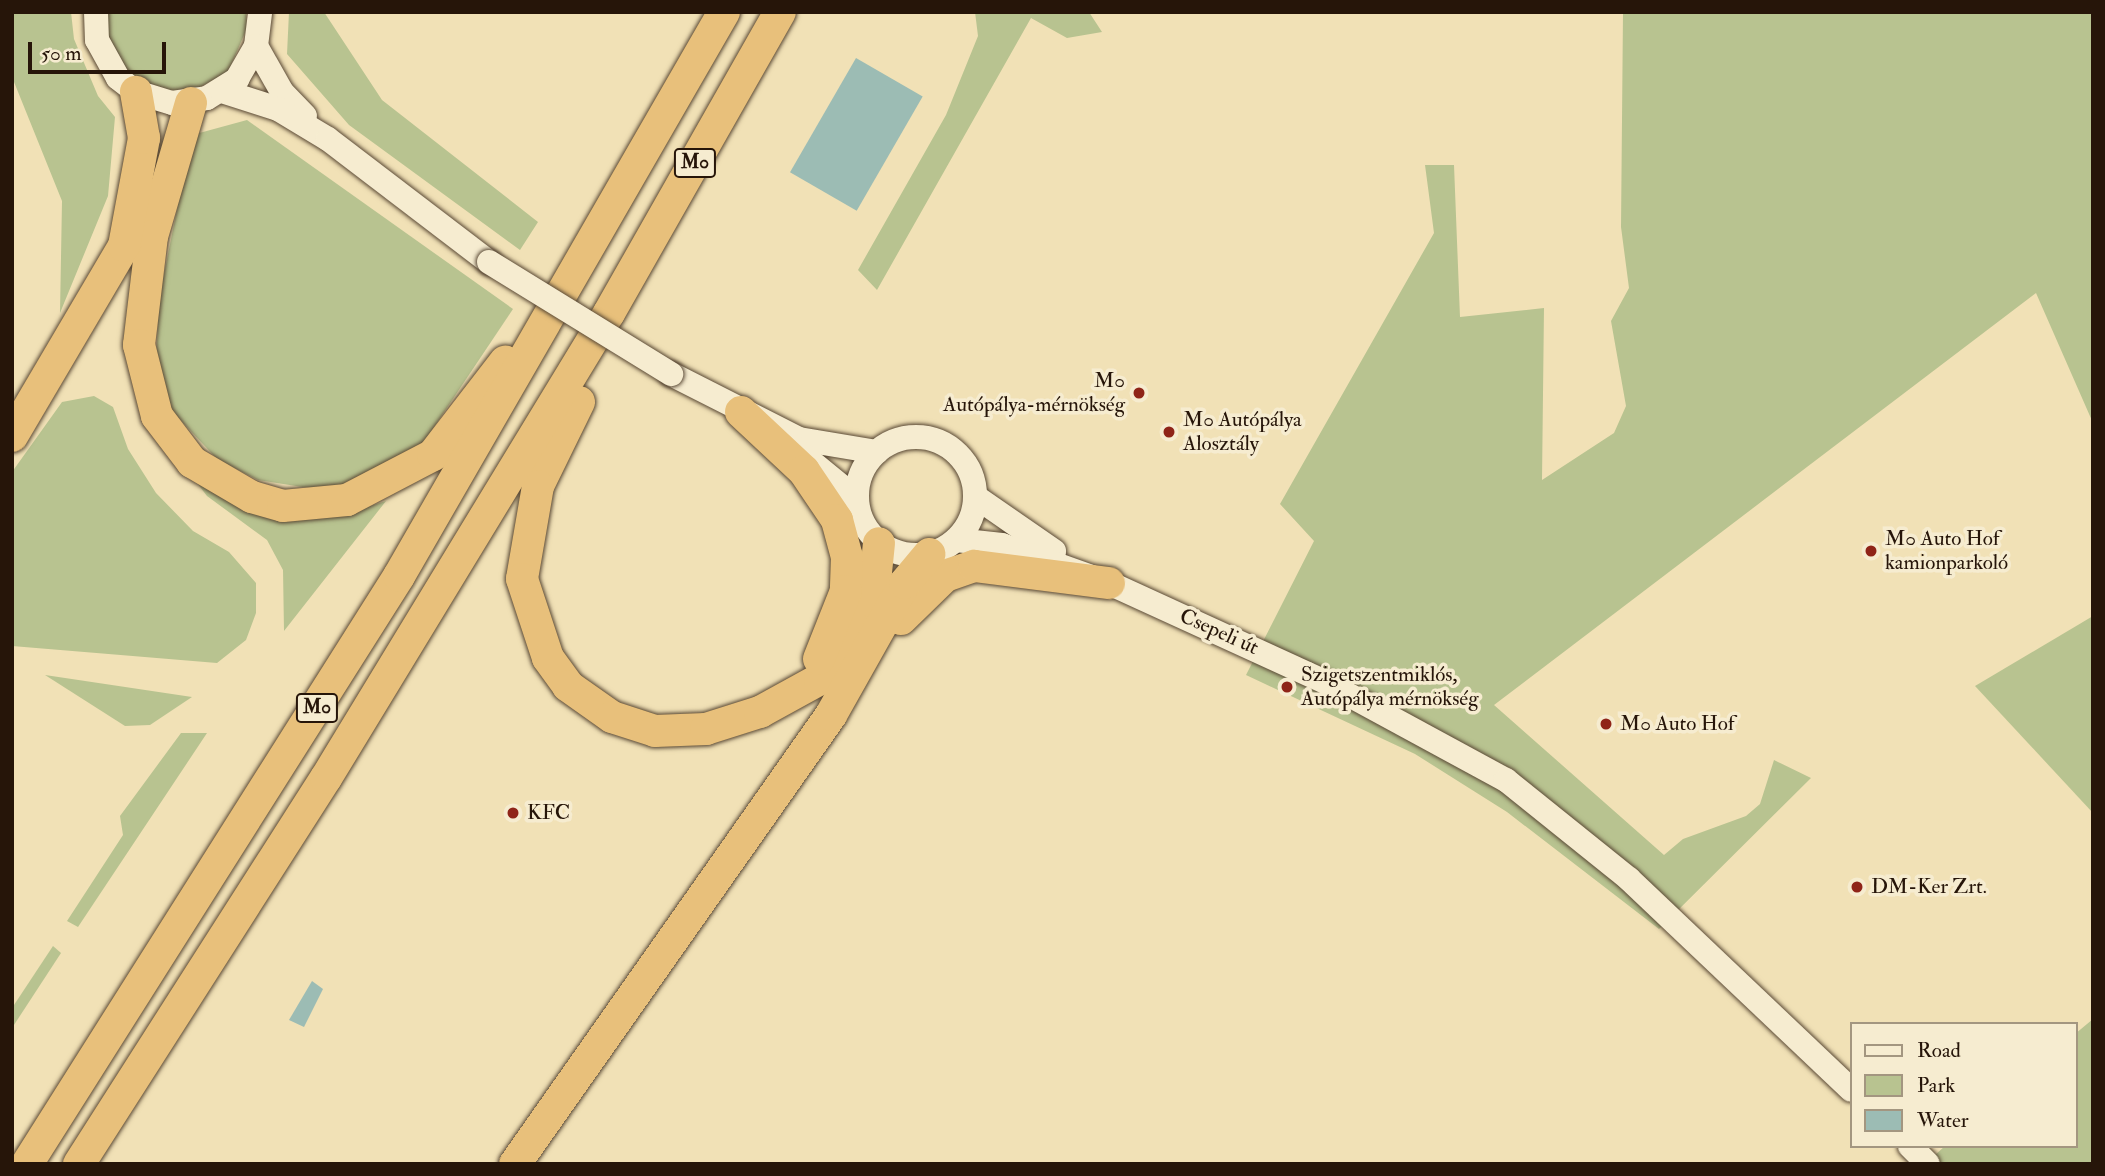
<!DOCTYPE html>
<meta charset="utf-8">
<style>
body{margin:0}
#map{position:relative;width:2105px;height:1176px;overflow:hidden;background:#f1e1b6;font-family:"IM FELL Double Pica",serif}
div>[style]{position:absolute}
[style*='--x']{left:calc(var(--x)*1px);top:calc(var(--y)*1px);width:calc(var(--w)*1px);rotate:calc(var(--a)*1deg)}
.green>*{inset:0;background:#b8c390}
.water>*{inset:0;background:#9cbcb4;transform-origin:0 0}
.roads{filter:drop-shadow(0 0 2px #594834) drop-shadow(0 0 2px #594834)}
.tertiary>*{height:24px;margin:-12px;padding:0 12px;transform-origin:12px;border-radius:12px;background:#f6ecd0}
.tertiary>.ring{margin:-12px;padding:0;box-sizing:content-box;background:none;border:24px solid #f6ecd0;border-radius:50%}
.trunk>*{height:32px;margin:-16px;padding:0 16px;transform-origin:16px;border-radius:16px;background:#e8c07b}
.bridges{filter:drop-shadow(0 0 2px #594834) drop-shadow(0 0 2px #594834)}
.tertiary-bridge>*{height:24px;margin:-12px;padding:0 12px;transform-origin:12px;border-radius:12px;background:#f6ecd0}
.dots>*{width:19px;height:19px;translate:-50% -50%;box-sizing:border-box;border:4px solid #f6ecd0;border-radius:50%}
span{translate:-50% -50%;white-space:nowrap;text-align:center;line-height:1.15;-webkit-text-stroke:7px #f6ecd0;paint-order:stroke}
.shield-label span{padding:2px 5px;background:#f6ecd0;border:2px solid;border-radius:5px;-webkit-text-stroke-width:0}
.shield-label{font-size:19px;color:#261509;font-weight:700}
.poi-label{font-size:21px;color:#261509}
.right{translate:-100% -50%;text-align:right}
.left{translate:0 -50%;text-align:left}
.street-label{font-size:21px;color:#261509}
.frame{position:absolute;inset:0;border:14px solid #261509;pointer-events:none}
.legend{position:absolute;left:1850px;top:1022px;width:228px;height:126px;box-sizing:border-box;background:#f6ecd0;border:2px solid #a39680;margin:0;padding:9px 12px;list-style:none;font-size:21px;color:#261509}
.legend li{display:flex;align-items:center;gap:14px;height:35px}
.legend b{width:35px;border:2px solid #a39680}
.scale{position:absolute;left:28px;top:42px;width:138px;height:32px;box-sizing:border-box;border:4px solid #261509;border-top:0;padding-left:9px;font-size:21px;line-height:24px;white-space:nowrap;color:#261509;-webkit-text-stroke:5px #f6ecd0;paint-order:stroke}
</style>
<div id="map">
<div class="green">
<i style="clip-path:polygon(12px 12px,71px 12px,74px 39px,98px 96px,115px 117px,108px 196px,60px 313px,62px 201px,12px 77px)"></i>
<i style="clip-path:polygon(104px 12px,246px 12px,247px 28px,228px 72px,185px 95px,138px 86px,107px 49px)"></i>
<i style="clip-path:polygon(289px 12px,324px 12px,382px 100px,538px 222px,520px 250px,349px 125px,287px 54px)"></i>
<i style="clip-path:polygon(975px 12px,1089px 12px,1102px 32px,1067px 38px,1031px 18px,877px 290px,858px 270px,946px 115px,978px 36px)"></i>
<i style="clip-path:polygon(1623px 12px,2093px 12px,2093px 423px,2036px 293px,1494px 705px,1664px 855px,1683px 839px,1746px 816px,1760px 804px,1774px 760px,1811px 778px,1659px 929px,1507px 812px,1415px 754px,1246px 675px,1314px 541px,1280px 504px,1434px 233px,1425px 165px,1454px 165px,1460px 317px,1544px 308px,1542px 480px,1614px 433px,1626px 406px,1611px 321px,1629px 288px,1621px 227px)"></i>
<i style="clip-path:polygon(247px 120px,513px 309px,414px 457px,358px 485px,315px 489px,258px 480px,217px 459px,173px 412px,156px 363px,159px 299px,192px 135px)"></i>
<i style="clip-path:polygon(94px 396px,113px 407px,128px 449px,156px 493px,193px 531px,229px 552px,256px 583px,256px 613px,246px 640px,217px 663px,12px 646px,12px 472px,62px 402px)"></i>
<i style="clip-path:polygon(184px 466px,342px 515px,386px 501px,284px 631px,283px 570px,267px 540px,207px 496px)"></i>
<i style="clip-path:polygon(2093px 616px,2093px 813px,1975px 686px)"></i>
<i style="clip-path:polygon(45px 675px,192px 697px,150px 725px,125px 726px)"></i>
<i style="clip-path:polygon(181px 733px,207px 733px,78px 927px,67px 921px,123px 835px,120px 816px)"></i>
<i style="clip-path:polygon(53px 946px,61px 953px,12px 1028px,12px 1008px)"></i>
<i style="clip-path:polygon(2093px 1019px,2093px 1164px,1925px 1164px,1945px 1146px,2075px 1146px,2075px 1034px)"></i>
</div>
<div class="water">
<i style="left:856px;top:58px;width:77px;height:132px;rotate:30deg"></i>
<i style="clip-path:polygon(312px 981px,323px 989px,304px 1027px,289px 1020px)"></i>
</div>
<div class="roads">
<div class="tertiary">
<i style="--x:96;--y:12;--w:28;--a:88"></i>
<i style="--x:97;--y:40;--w:43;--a:61.1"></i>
<i style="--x:118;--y:78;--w:23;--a:38"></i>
<i style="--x:136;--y:92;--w:38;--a:17"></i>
<i style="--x:172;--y:103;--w:35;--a:-8"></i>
<i style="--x:207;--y:98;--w:36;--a:-32"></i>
<i style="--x:237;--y:79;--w:38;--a:-60"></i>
<i style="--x:256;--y:46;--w:34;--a:-83"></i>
<i style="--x:256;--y:46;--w:53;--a:60.5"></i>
<i style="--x:282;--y:92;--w:33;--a:46"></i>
<i style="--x:222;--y:91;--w:59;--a:17.8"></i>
<i style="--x:278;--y:109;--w:58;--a:31"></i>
<i style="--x:328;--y:139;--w:203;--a:37.4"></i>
<i style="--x:671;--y:374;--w:144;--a:26.9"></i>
<i style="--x:799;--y:439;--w:79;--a:9.5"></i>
<i class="ring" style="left:857px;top:437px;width:94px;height:94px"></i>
<i style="--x:791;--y:445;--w:85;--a:39.3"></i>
<i style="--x:976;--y:497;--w:95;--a:34.7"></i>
<i style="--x:956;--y:540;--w:46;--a:6.2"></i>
<i style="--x:1002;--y:545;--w:114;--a:19.6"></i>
<i style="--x:1109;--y:583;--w:240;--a:24.6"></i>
<i style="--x:1327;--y:683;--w:204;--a:28.5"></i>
<i style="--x:1506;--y:780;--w:158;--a:38.8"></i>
<i style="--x:1629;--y:879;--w:306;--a:43.5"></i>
<i style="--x:1910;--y:1146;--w:25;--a:45"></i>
</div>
<div class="trunk">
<i style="--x:191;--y:103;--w:139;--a:106.3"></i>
<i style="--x:152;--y:236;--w:110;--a:96.8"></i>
<i style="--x:139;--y:345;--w:73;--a:75.8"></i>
<i style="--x:157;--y:416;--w:58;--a:52.7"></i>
<i style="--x:192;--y:462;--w:69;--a:30.3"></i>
<i style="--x:252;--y:497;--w:32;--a:16"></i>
<i style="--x:283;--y:506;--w:64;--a:-5.4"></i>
<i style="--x:347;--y:500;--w:97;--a:-27.6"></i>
<i style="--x:433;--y:455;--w:118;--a:-52.3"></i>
<i style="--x:579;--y:402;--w:93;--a:116"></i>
<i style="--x:538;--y:486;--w:94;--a:99.8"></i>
<i style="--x:522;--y:579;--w:83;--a:71.8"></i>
<i style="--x:548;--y:658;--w:34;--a:54"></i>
<i style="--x:568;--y:686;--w:54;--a:35.2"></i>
<i style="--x:612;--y:717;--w:45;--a:18"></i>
<i style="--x:655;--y:731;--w:51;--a:-2.2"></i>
<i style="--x:706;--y:729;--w:57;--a:-17.5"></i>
<i style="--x:760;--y:712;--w:68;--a:-28.8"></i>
<i style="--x:820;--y:679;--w:93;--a:-55.5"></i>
<i style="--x:873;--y:602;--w:59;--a:-84.2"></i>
<i style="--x:741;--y:412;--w:86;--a:43.1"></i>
<i style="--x:804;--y:471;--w:59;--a:56"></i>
<i style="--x:837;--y:520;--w:38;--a:75"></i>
<i style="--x:847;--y:557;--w:34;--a:92"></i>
<i style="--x:846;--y:591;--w:73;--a:111.7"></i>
<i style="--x:12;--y:436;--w:221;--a:-59.5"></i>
<i style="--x:124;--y:246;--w:110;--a:-79.5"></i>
<i style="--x:144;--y:138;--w:47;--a:-99.9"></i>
<i style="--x:901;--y:619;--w:62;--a:-44.3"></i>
<i style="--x:945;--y:576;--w:31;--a:-19"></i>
<i style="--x:974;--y:566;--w:136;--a:7.2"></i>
<i style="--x:27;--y:1164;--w:696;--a:-57.68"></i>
<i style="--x:399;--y:576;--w:651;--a:-60.05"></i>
<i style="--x:79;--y:1164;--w:458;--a:-57.4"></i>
<i style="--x:326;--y:778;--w:544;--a:-58.68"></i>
<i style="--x:609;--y:313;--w:346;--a:-60.4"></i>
<i style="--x:515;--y:1164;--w:549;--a:-54.86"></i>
<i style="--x:831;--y:715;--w:151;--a:-60.7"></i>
<i style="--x:905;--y:583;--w:38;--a:-50"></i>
</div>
</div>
<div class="bridges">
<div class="tertiary-bridge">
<i style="--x:489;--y:262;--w:214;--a:31.6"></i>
</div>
</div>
<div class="dots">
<i style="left:1139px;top:393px;background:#8f2418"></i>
<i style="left:1169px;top:432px;background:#8f2418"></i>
<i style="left:1871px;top:551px;background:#8f2418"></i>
<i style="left:1287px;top:687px;background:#8f2418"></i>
<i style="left:1606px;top:724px;background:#8f2418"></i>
<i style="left:513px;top:813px;background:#8f2418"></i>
<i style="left:1857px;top:887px;background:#8f2418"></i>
</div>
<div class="shield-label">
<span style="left:695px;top:163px">M0</span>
<span style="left:317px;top:708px">M0</span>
</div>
<div class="poi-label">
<span class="right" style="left:1125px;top:393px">M0<br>Autópálya-mérnökség</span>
<span class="left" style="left:1183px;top:432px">M0 Autópálya<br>Alosztály</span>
<span class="left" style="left:1885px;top:551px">M0 Auto Hof<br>kamionparkoló</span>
<span class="left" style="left:1301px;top:687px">Szigetszentmiklós,<br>Autópálya mérnökség</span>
<span class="left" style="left:1620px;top:724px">M0 Auto Hof</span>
<span class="left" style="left:527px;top:813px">KFC</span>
<span class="left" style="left:1871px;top:887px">DM-Ker Zrt.</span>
</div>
<div class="street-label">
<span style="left:1219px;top:632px;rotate:24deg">Csepeli út</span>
</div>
<div class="frame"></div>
<ul class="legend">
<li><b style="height:9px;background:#f6ecd0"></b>Road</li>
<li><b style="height:19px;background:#b8c390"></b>Park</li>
<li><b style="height:19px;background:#9cbcb4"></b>Water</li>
</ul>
<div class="scale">50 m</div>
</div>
